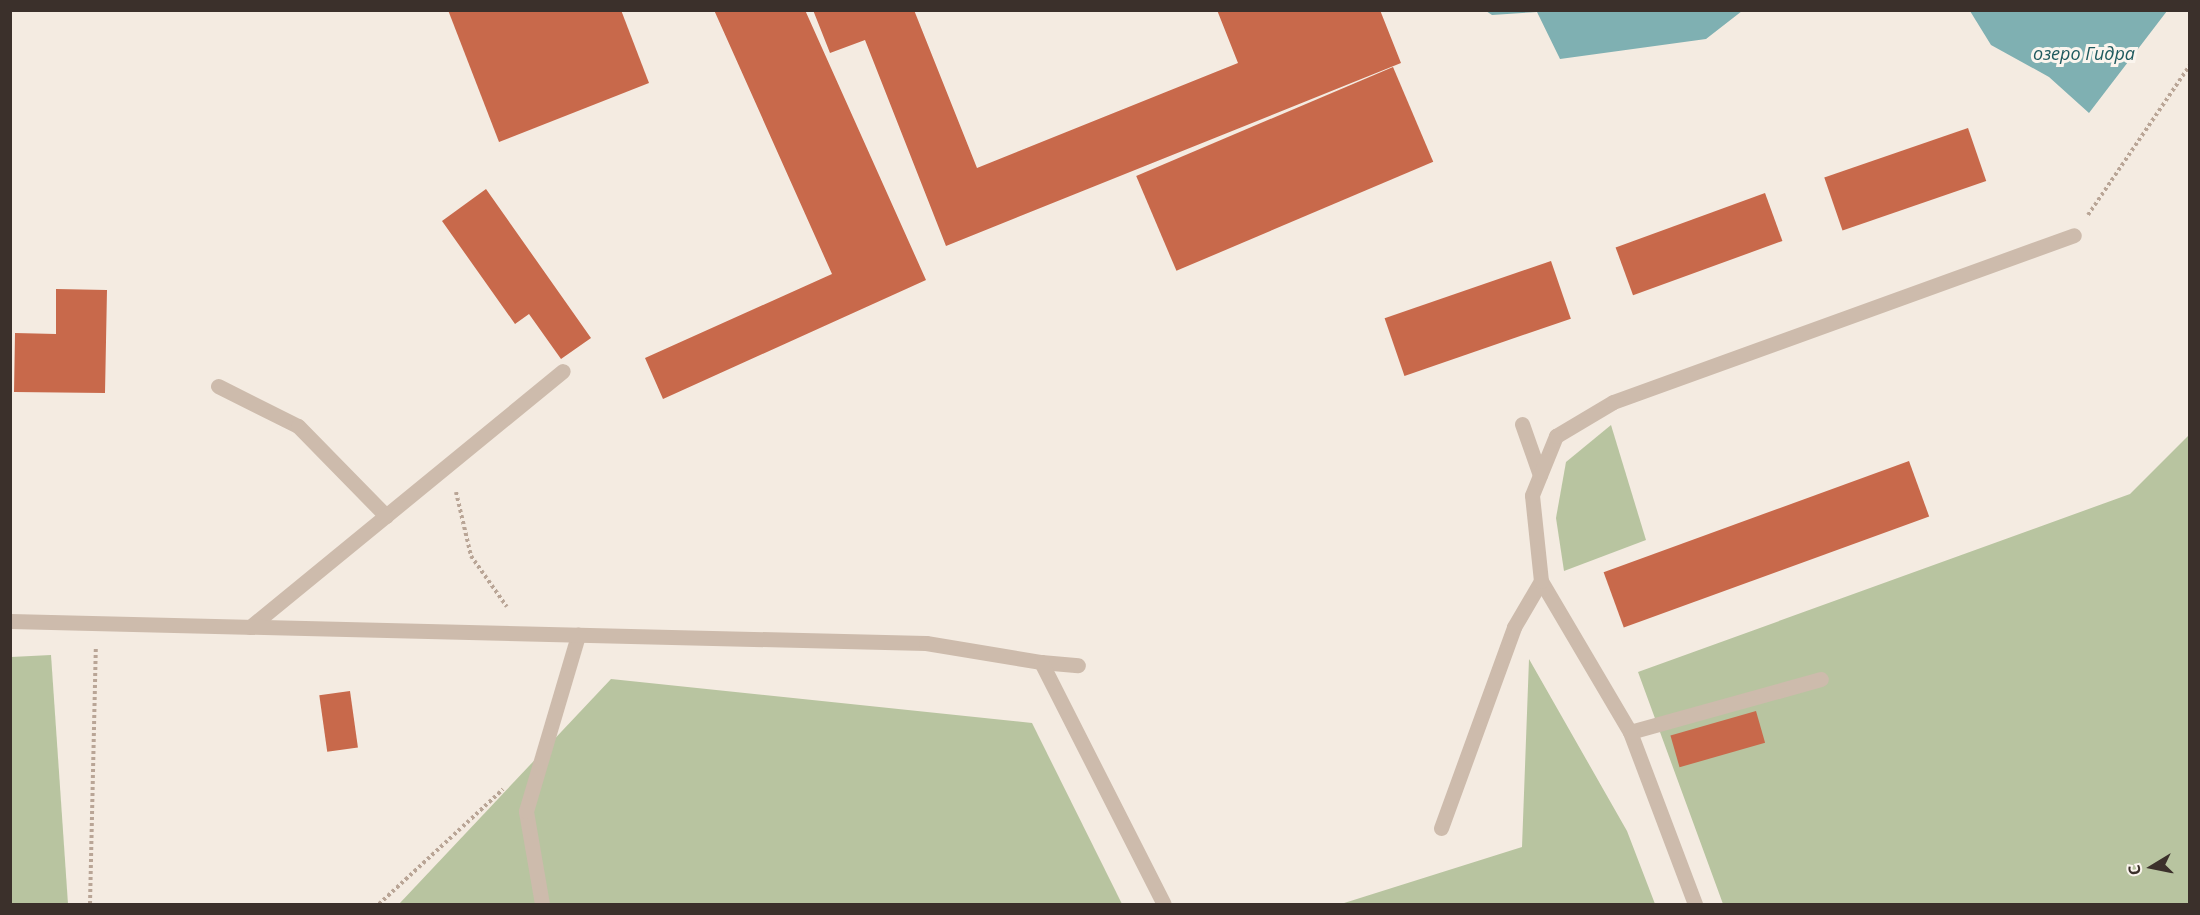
<!DOCTYPE html>
<meta charset="utf-8">
<style>
body{margin:0}
#map{position:relative;width:2200px;height:915px;overflow:hidden;background:#f4ebe1;font-family:"Open Sans",sans-serif}
div>[style]{position:absolute}
[style*='--x']{left:calc(var(--x)*1px);top:calc(var(--y)*1px);width:calc(var(--w)*1px);rotate:calc(var(--a)*1deg)}
.green>*{inset:0;background:#b8c4a0}
.water>*{inset:0;background:#7fb0b2}
.building>*{inset:0;background:#c8694b;transform-origin:0 0}
.path>*{height:4px;margin-top:-2px;transform-origin:0;background:repeating-linear-gradient(90deg,#b9a596 0 3px,transparent 0 6px)}
.service>*{height:15px;margin:-7.5px;padding:0 7.5px;transform-origin:7.5px;border-radius:7.5px;background:#cdbbac}
.minor>*{height:15px;margin:-7.5px;padding:0 7.5px;transform-origin:7.5px;border-radius:7.5px;background:#cdbbac}
span{translate:-50% -50%;white-space:nowrap;text-align:center;line-height:1.15;-webkit-text-stroke:6px #fbf5ee;paint-order:stroke}
.water-label{font-size:18px;color:#1f5a5e;font-style:italic}
.frame{position:absolute;inset:0;border:12px solid #3b302b;pointer-events:none}
.north{position:absolute;left:2122px;top:837px;width:60px;height:60px;-webkit-text-stroke:4px #fbf5ee;paint-order:stroke;rotate:260deg;font-size:16px;font-weight:700;line-height:24px;text-align:center;color:#3b302b}
.north::after{content:'';display:block;margin:auto;width:21px;height:27px;background:#3b302b;clip-path:polygon(50% 0,100% 100%,50% 72%,0 100%)}
</style>
<div id="map">
<div class="green">
<i style="clip-path:polygon(1611px 425px,1646px 540px,1564px 571px,1556px 518px,1566px 462px)"></i>
<i style="clip-path:polygon(2189px 435px,2189px 904px,1723px 904px,1638px 672px,2130px 494px)"></i>
<i style="clip-path:polygon(51px 655px,68px 904px,11px 904px,11px 657px)"></i>
<i style="clip-path:polygon(1529px 659px,1627px 831px,1655px 904px,1341px 904px,1522px 847px)"></i>
<i style="clip-path:polygon(611px 679px,1032px 723px,1122px 904px,399px 904px)"></i>
</div>
<div class="water">
<i style="clip-path:polygon(1486px 11px,1742px 11px,1706px 39px,1560px 59px,1537px 12px,1492px 15px)"></i>
<i style="clip-path:polygon(1970px 11px,2167px 11px,2089px 113px,2049px 77px,1991px 45px)"></i>
</div>
<div class="building">
<i style="clip-path:polygon(448px 10px,621px 10px,649px 83px,499px 142px)"></i>
<i style="clip-path:polygon(714px 10px,805px 10px,926px 280px,663px 399px,645px 358px,832px 274px)"></i>
<i style="clip-path:polygon(813px 10px,914px 10px,977px 168px,1238px 63px,1217px 10px,1380px 10px,1401px 63px,946px 246px,865px 40px,830px 53px)"></i>
<i style="left:1393px;top:67px;width:103px;height:279px;rotate:67deg"></i>
<i style="left:1968px;top:128px;width:56px;height:152px;rotate:71deg"></i>
<i style="clip-path:polygon(486px 189px,591px 338px,561px 359px,529px 314px,515px 324px,442px 221px)"></i>
<i style="left:1765px;top:193px;width:51px;height:159px;rotate:70deg"></i>
<i style="left:1551px;top:261px;width:61px;height:176px;rotate:71deg"></i>
<i style="clip-path:polygon(56px 289px,107px 290px,105px 393px,14px 392px,15px 333px,56px 334px)"></i>
<i style="left:1909px;top:461px;width:59px;height:325px;rotate:70deg"></i>
<i style="left:350px;top:691px;width:57px;height:31px;rotate:82deg"></i>
<i style="left:1756px;top:711px;width:33px;height:89px;rotate:74deg"></i>
</div>
<div class="path">
<i style="--x:2088;--y:215;--w:181;--a:-55.8"></i>
<i style="--x:456;--y:492;--w:66;--a:76.8"></i>
<i style="--x:471;--y:556;--w:62;--a:54.8"></i>
<i style="--x:90;--y:904;--w:257;--a:-88.7"></i>
<i style="--x:379;--y:904;--w:169;--a:-42.8"></i>
</div>
<div class="service">
<i style="--x:218;--y:386;--w:89;--a:26.6"></i>
<i style="--x:298;--y:426;--w:126;--a:45.6"></i>
<i style="--x:1522;--y:424;--w:54;--a:70.6"></i>
<i style="--x:250;--y:627;--w:404;--a:-39.3"></i>
<i style="--x:1041;--y:662;--w:37;--a:5"></i>
<i style="--x:1630;--y:732;--w:198;--a:-15.5"></i>
<i style="--x:1441;--y:828;--w:214;--a:-70"></i>
<i style="--x:1514;--y:627;--w:53;--a:-59.6"></i>
<i style="--x:542;--y:904;--w:94;--a:-99.8"></i>
<i style="--x:526;--y:811;--w:184;--a:-73.5"></i>
<i style="--x:1695;--y:904;--w:184;--a:-110.7"></i>
<i style="--x:1630;--y:732;--w:175;--a:-120.5"></i>
<i style="--x:1541;--y:581;--w:86;--a:-96"></i>
<i style="--x:1532;--y:495;--w:64;--a:-67.9"></i>
<i style="--x:1556;--y:436;--w:66;--a:-30.8"></i>
<i style="--x:1613;--y:402;--w:490;--a:-19.9"></i>
</div>
<div class="minor">
<i style="--x:10;--y:621;--w:916;--a:1.38"></i>
<i style="--x:926;--y:643;--w:117;--a:9.4"></i>
<i style="--x:1041;--y:662;--w:271;--a:63.1"></i>
</div>
<div class="water-label">
<span style="left:2084px;top:53px">озеро Гидра</span>
</div>
<div class="frame"></div>
<div class="north">С</div>
</div>
